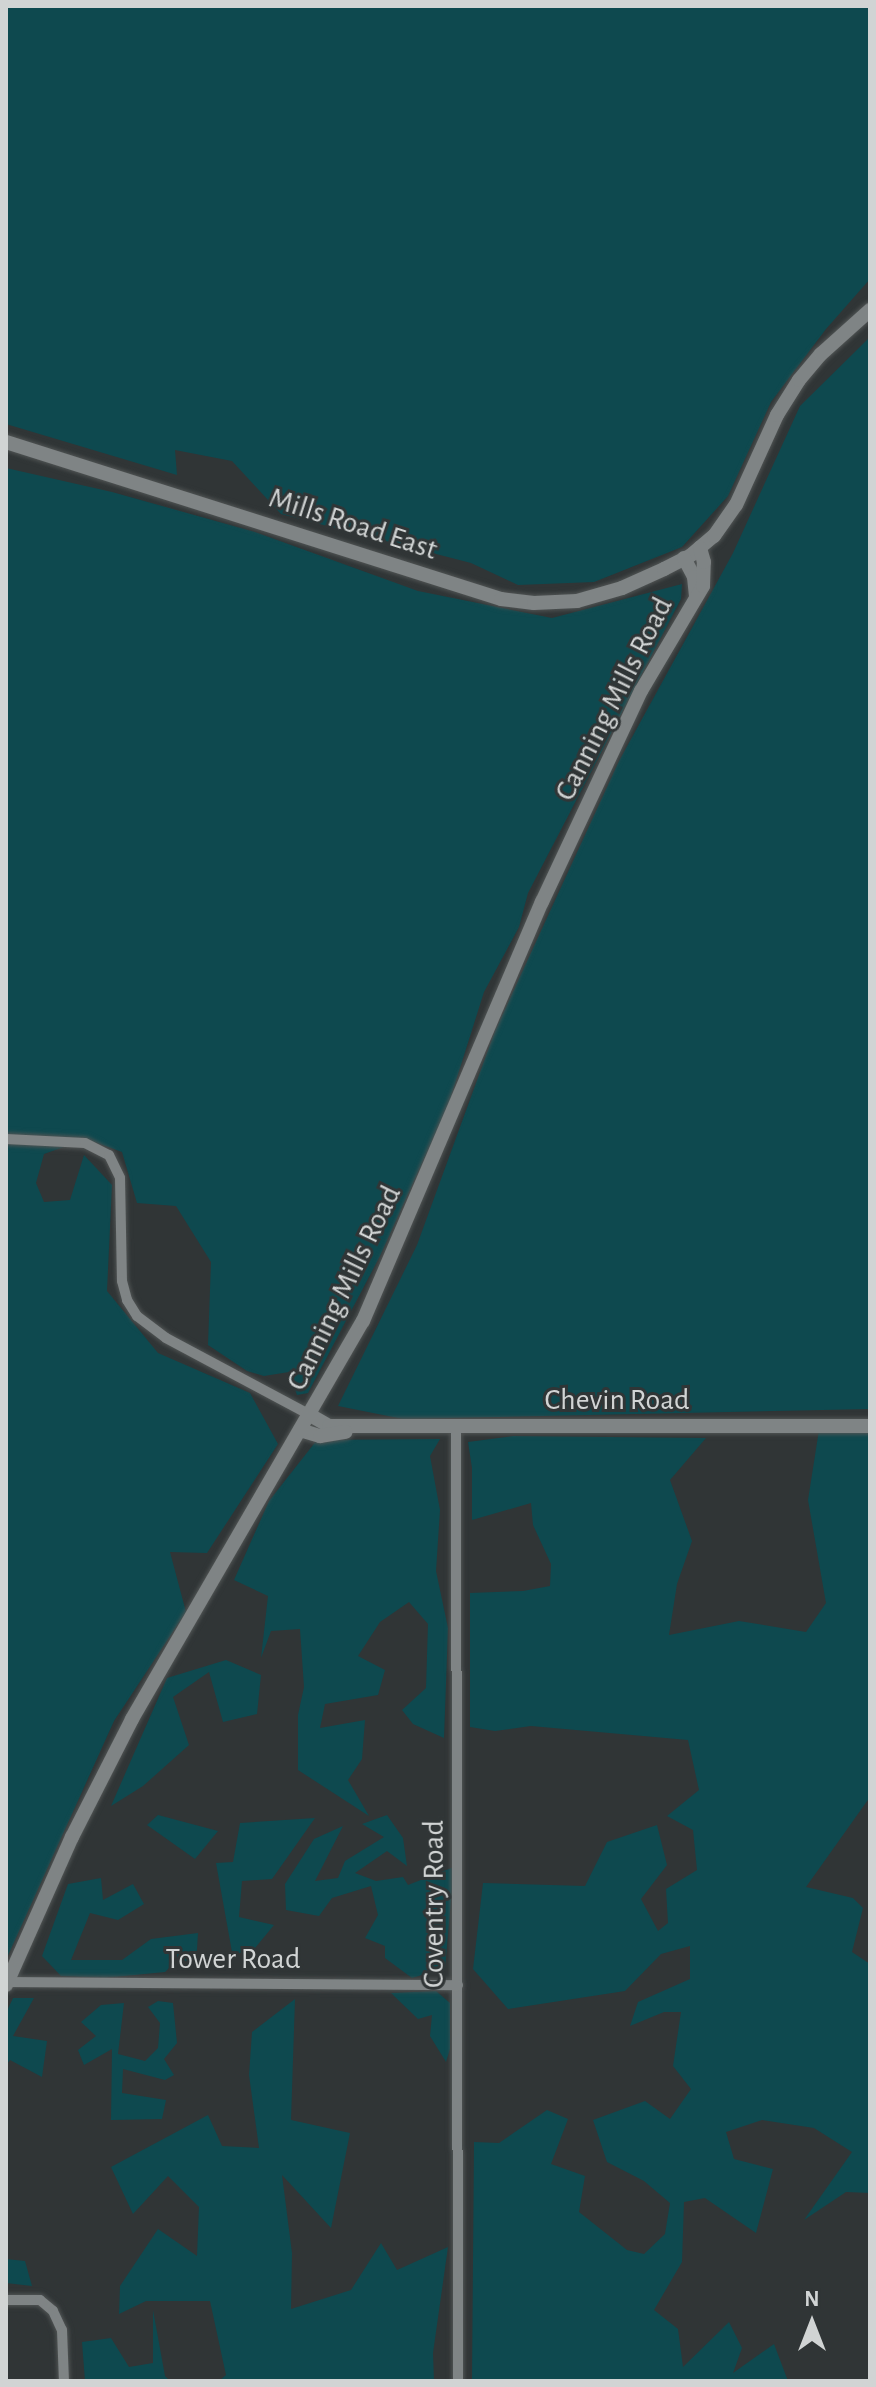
<!DOCTYPE html>
<style>
body{margin:0}
#map{position:relative;width:876px;height:2387px;overflow:hidden;background:#303536;font-family:"Alegreya Sans",sans-serif}
div>[style]{position:absolute}
[style*='--x']{left:calc(var(--x)*1px);top:calc(var(--y)*1px);width:calc(var(--w)*1px);rotate:calc(var(--a)*1deg)}
.green>*{inset:0;background:#0e494f}
.roads{filter:drop-shadow(0 0 2px #505454) drop-shadow(0 0 2px #505454)}
.minor>*{height:10px;margin:-5px;padding:0 5px;transform-origin:5px;border-radius:5px;background:#7f8485}
.secondary>*{height:14px;margin:-7px;padding:0 7px;transform-origin:7px;border-radius:7px;background:#7f8485}
span{translate:-50% -50%;white-space:nowrap;text-align:center;line-height:1.15;-webkit-text-stroke:6px #303536;paint-order:stroke}
.street-label{font-size:30px;color:#d1d4d4}
.frame{position:absolute;inset:0;border:8px solid #d1d4d4;pointer-events:none}
.north{position:absolute;left:772px;top:2283px;width:80px;height:80px;-webkit-text-stroke:6px #303536;paint-order:stroke;rotate:0deg;font-size:22px;font-weight:700;line-height:32px;text-align:center;color:#d1d4d4}
.north::after{content:'';display:block;margin:auto;width:28px;height:36px;background:#d1d4d4;clip-path:polygon(50% 0,100% 100%,50% 72%,0 100%)}
</style>
<div id="map">
<div class="green">
<i style="clip-path:polygon(6px 6px,870px 6px,870px 279px,826px 329px,771px 402px,728px 496px,682px 547px,594px 582px,518px 585px,471px 563px,281px 514px,232px 461px,175px 450px,177px 475px,6px 424px)"></i>
<i style="clip-path:polygon(870px 337px,870px 1409px,403px 1419px,338px 1406px,417px 1245px,495px 1031px,619px 761px,733px 553px,800px 406px)"></i>
<i style="clip-path:polygon(6px 468px,112px 492px,255px 532px,418px 591px,552px 618px,682px 584px,681px 599px,528px 893px,519px 927px,484px 992px,448px 1106px,380px 1256px,308px 1393px,297px 1395px,289px 1372px,264px 1376px,247px 1371px,208px 1345px,211px 1262px,176px 1206px,137px 1203px,122px 1152px,86px 1139px,44px 1154px,36px 1183px,44px 1202px,70px 1200px,84px 1155px,112px 1185px,107px 1291px,158px 1353px,250px 1393px,278px 1444px,207px 1553px,170px 1552px,186px 1612px,114px 1721px,6px 1960px)"></i>
<i style="clip-path:polygon(819px 1430px,870px 1432px,870px 1797px,806px 1887px,853px 1898px,863px 1908px,852px 1952px,870px 1964px,870px 2193px,846px 2192px,804px 2220px,852px 2152px,814px 2128px,762px 2120px,726px 2132px,734px 2159px,773px 2169px,756px 2233px,705px 2198px,684px 2202px,682px 2262px,654px 2310px,678px 2329px,683px 2367px,729px 2322px,742px 2348px,733px 2373px,774px 2344px,788px 2381px,472px 2381px,474px 2142px,499px 2143px,547px 2110px,568px 2119px,551px 2164px,585px 2176px,579px 2212px,627px 2250px,644px 2254px,665px 2234px,670px 2203px,644px 2181px,607px 2162px,593px 2120px,645px 2101px,670px 2119px,691px 2089px,673px 2066px,681px 2012px,664px 2012px,630px 2026px,638px 2002px,690px 1979px,690px 1946px,661px 1954px,625px 1991px,508px 2009px,473px 1969px,483px 1883px,585px 1886px,607px 1842px,657px 1825px,667px 1865px,641px 1899px,658px 1931px,668px 1923px,666px 1889px,697px 1870px,693px 1830px,667px 1816px,699px 1790px,688px 1740px,531px 1726px,495px 1731px,470px 1727px,470px 1593px,523px 1591px,550px 1586px,551px 1564px,533px 1525px,531px 1503px,472px 1520px,472px 1468px,468px 1442px,513px 1436px,706px 1438px,670px 1480px,692px 1541px,677px 1584px,669px 1635px,739px 1621px,806px 1632px,826px 1603px,808px 1500px)"></i>
<i style="clip-path:polygon(440px 1439px,430px 1456px,440px 1510px,436px 1571px,448px 1628px,444px 1738px,413px 1724px,402px 1710px,426px 1688px,428px 1624px,409px 1602px,380px 1622px,358px 1656px,385px 1670px,378px 1695px,325px 1704px,320px 1728px,365px 1720px,362px 1759px,348px 1780px,369px 1816px,298px 1770px,298px 1715px,304px 1687px,300px 1629px,271px 1631px,261px 1658px,268px 1596px,234px 1580px,269px 1501px,317px 1440px)"></i>
<i style="clip-path:polygon(226px 1660px,261px 1675px,257px 1714px,223px 1722px,209px 1672px,173px 1697px,189px 1745px,143px 1786px,111px 1806px,167px 1678px)"></i>
<i style="clip-path:polygon(158px 1815px,218px 1831px,195px 1859px,147px 1825px)"></i>
<i style="clip-path:polygon(387px 1815px,403px 1838px,407px 1866px,387px 1851px,355px 1873px,376px 1881px,403px 1877px,408px 1885px,454px 1867px,445px 1968px,412px 1978px,385px 1958px,385px 1946px,365px 1938px,378px 1915px,371px 1886px,332px 1898px,319px 1916px,286px 1910px,285px 1884px,314px 1839px,343px 1826px,315px 1881px,338px 1878px,345px 1861px,384px 1837px,362px 1824px)"></i>
<i style="clip-path:polygon(315px 1818px,272px 1879px,242px 1881px,239px 1917px,274px 1925px,250px 1954px,232px 1952px,216px 1863px,233px 1862px,240px 1823px)"></i>
<i style="clip-path:polygon(101px 1878px,103px 1900px,133px 1884px,144px 1904px,118px 1920px,90px 1913px,71px 1960px,122px 1960px,151px 1939px,198px 1933px,196px 1965px,179px 1958px,165px 1972px,104px 1978px,61px 1976px,42px 1956px,68px 1884px)"></i>
<i style="clip-path:polygon(436px 1991px,450px 2003px,450px 2049px,446px 2062px,430px 2036px,432px 2015px,418px 2019px,391px 1993px)"></i>
<i style="clip-path:polygon(13px 1998px,34px 1998px,13px 2036px,47px 2041px,42px 2077px,10px 2060px,6px 2065px,6px 2013px)"></i>
<i style="clip-path:polygon(295px 1999px,291px 2120px,350px 2133px,331px 2228px,282px 2175px,292px 2253px,291px 2309px,351px 2290px,381px 2243px,397px 2270px,448px 2247px,433px 2353px,434px 2381px,219px 2381px,226px 2375px,210px 2301px,146px 2301px,119px 2314px,120px 2286px,158px 2229px,197px 2256px,199px 2207px,168px 2176px,133px 2214px,111px 2167px,208px 2115px,222px 2146px,259px 2148px,249px 2075px,252px 2032px)"></i>
<i style="clip-path:polygon(158px 2001px,173px 2003px,177px 2043px,164px 2059px,174px 2075px,165px 2080px,123px 2069px,122px 2093px,166px 2100px,162px 2119px,111px 2120px,112px 2049px,84px 2065px,78px 2050px,96px 2036px,81px 2022px,101px 2005px,124px 2003px,118px 2054px,145px 2061px,158px 2048px,160px 2023px,148px 2007px)"></i>
<i style="clip-path:polygon(6px 2259px,25px 2261px,32px 2286px,6px 2283px)"></i>
<i style="clip-path:polygon(153px 2310px,165px 2376px,170px 2381px,85px 2381px,82px 2342px,111px 2338px,129px 2367px,153px 2363px)"></i>
</div>
<div class="roads">
<div class="minor">
<i style="--x:6;--y:1139;--w:79;--a:2.9"></i>
<i style="--x:85;--y:1143;--w:27;--a:27"></i>
<i style="--x:109;--y:1155;--w:25;--a:64"></i>
<i style="--x:120;--y:1178;--w:103;--a:88.9"></i>
<i style="--x:122;--y:1281;--w:20;--a:75"></i>
<i style="--x:127;--y:1300;--w:19;--a:58"></i>
<i style="--x:137;--y:1316;--w:36;--a:37"></i>
<i style="--x:166;--y:1338;--w:163;--a:28.1"></i>
<i style="--x:456;--y:1427;--w:954;--a:89.88"></i>
<i style="--x:8;--y:1982;--w:450;--a:0.4"></i>
<i style="--x:6;--y:2300;--w:34;--a:0"></i>
<i style="--x:40;--y:2300;--w:17;--a:40"></i>
<i style="--x:53;--y:2311;--w:21;--a:65"></i>
<i style="--x:62;--y:2330;--w:51;--a:87.8"></i>
</div>
<div class="secondary">
<i style="--x:6;--y:442;--w:519;--a:17.6"></i>
<i style="--x:501;--y:599;--w:33;--a:7"></i>
<i style="--x:534;--y:603;--w:43;--a:-2.7"></i>
<i style="--x:577;--y:601;--w:47;--a:-16.1"></i>
<i style="--x:622;--y:588;--w:46;--a:-24.3"></i>
<i style="--x:664;--y:569;--w:30;--a:-27"></i>
<i style="--x:691;--y:555;--w:30;--a:-40"></i>
<i style="--x:714;--y:536;--w:38;--a:-55"></i>
<i style="--x:736;--y:505;--w:99;--a:-65.5"></i>
<i style="--x:777;--y:415;--w:41;--a:-57.8"></i>
<i style="--x:799;--y:380;--w:34;--a:-50"></i>
<i style="--x:821;--y:354;--w:66;--a:-41.9"></i>
<i style="--x:684;--y:558;--w:21;--a:62"></i>
<i style="--x:694;--y:577;--w:18;--a:84"></i>
<i style="--x:310;--y:1415;--w:22;--a:30"></i>
<i style="--x:329;--y:1426;--w:541;--a:0"></i>
<i style="--x:300;--y:1430;--w:21;--a:17"></i>
<i style="--x:320;--y:1436;--w:26;--a:-9"></i>
<i style="--x:6;--y:1985;--w:162;--a:-66"></i>
<i style="--x:72;--y:1837;--w:132;--a:-63"></i>
<i style="--x:132;--y:1719;--w:460;--a:-59.9"></i>
<i style="--x:363;--y:1321;--w:456;--a:-66.9"></i>
<i style="--x:542;--y:902;--w:233;--a:-64.9"></i>
<i style="--x:641;--y:691;--w:122;--a:-59.4"></i>
<i style="--x:703;--y:586;--w:24;--a:-88"></i>
<i style="--x:704;--y:562;--w:15;--a:-106"></i>
</div>
</div>
<div class="street-label">
<span style="left:353px;top:524px;rotate:18deg">Mills Road East</span>
<span style="left:614px;top:699px;rotate:-63deg">Canning Mills Road</span>
<span style="left:344px;top:1288px;rotate:-64deg">Canning Mills Road</span>
<span style="left:617px;top:1400px">Chevin Road</span>
<span style="left:434px;top:1904px;rotate:-90deg">Coventry Road</span>
<span style="left:233px;top:1959px">Tower Road</span>
</div>
<div class="frame"></div>
<div class="north">N</div>
</div>
